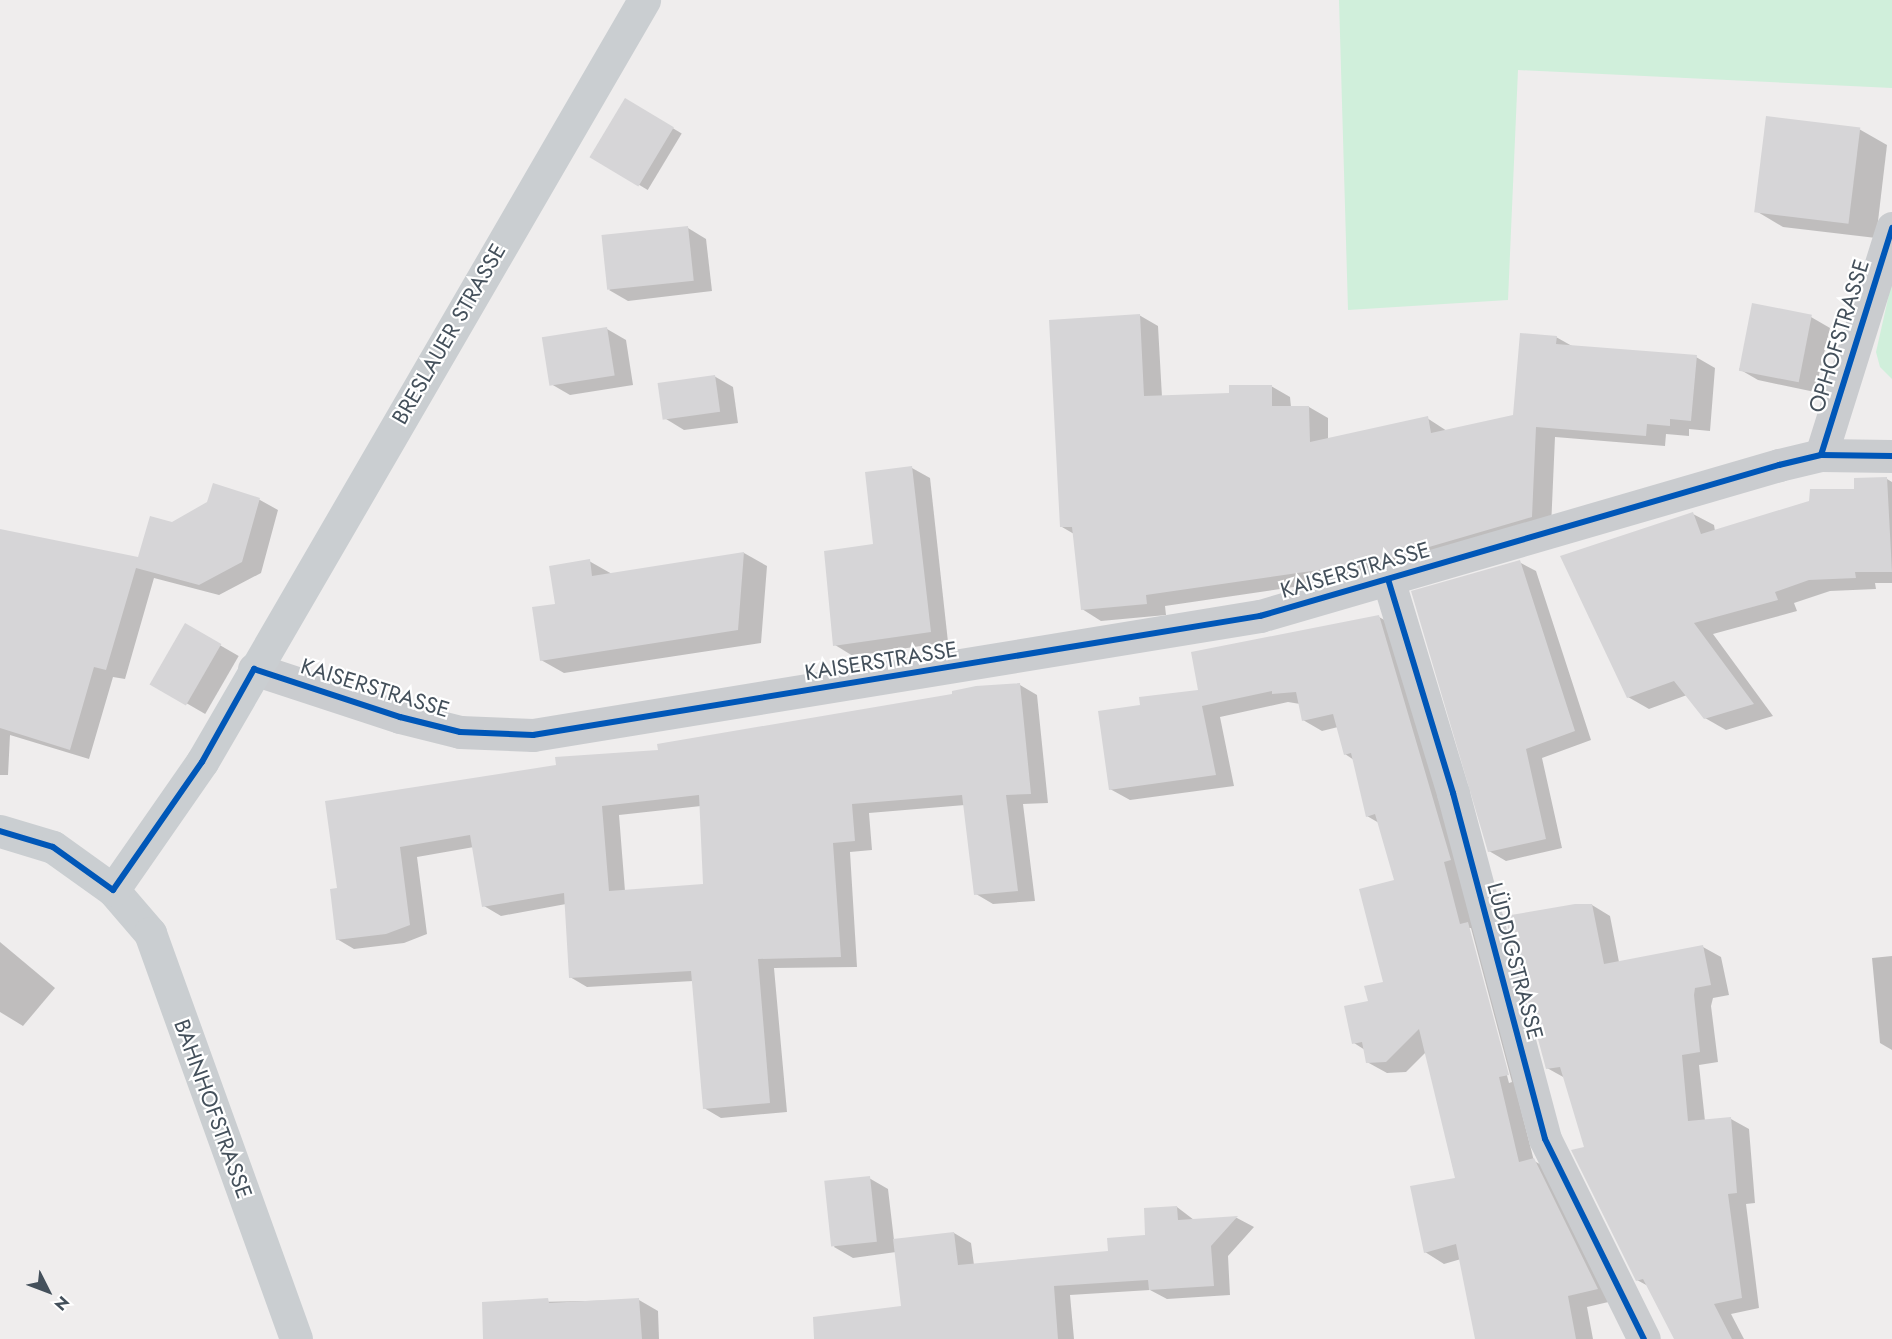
<!DOCTYPE html>
<meta charset="utf-8">
<style>
body{margin:0}
#map{position:relative;width:1892px;height:1339px;overflow:hidden;background:#efeded;font-family:Jost,sans-serif}
div>[style]{position:absolute}
[style*='--x']{left:calc(var(--x)*1px);top:calc(var(--y)*1px);width:calc(var(--w)*1px);rotate:calc(var(--a)*1deg)}
.green>*{inset:0;background:#d0efdb}
.shadow>*{inset:0;background:#0003;transform-origin:0 0}
.building>*{inset:0;background:#d6d5d7;transform-origin:0 0}
.street>*{height:33px;margin:-16.5px;padding:0 16.5px;transform-origin:16.5px;border-radius:16.5px;background:#cacccf}
.secondary>*{height:33px;margin:-16.5px;padding:0 16.5px;transform-origin:16.5px;border-radius:16.5px;background:#caced1}
.cycleway>*{height:6px;margin:-3px;padding:0 3px;transform-origin:3px;border-radius:3px;background:#0057b8}
span{translate:-50% -50%;white-space:nowrap;text-align:center;line-height:1.15;-webkit-text-stroke:4.5px #fff;paint-order:stroke}
.street-label{font-size:22px;color:#44505b}
.north{position:absolute;left:18px;top:1261px;width:60px;height:60px;-webkit-text-stroke:4px #fff;paint-order:stroke;rotate:132deg;font-size:16px;font-weight:700;line-height:24px;text-align:center;color:#44505b}
.north::after{content:'';display:block;margin:auto;width:21px;height:27px;background:#44505b;clip-path:polygon(50% 0,100% 100%,50% 72%,0 100%)}
</style>
<div id="map">
<div class="green">
<i style="clip-path:polygon(1339px 0,1892px 0,1892px 88px,1518px 70px,1508px 300px,1348px 310px)"></i>
<i style="clip-path:polygon(1892px 281px,1892px 379px,1880px 367px,1876px 352px)"></i>
</div>
<div class="shadow">
<i style="left:626px;top:100px;width:65px;height:66px;rotate:31deg"></i>
<i style="clip-path:polygon(1859px 129px,1887px 145px,1876px 238px,1783px 227px,1756px 211px)"></i>
<i style="clip-path:polygon(688px 228px,706px 239px,712px 291px,628px 301px,609px 290px)"></i>
<i style="clip-path:polygon(1139px 315px,1158px 326px,1162px 397px,1230px 394px,1271px 386px,1290px 397px,1291px 407px,1309px 407px,1328px 418px,1328px 440px,1427px 418px,1447px 431px,1515px 417px,1556px 337px,1572px 346px,1696px 357px,1715px 368px,1710px 431px,1689px 429px,1689px 436px,1666px 434px,1665px 446px,1555px 437px,1551px 528px,1401px 571px,1165px 606px,1166px 615px,1101px 621px,1082px 609px,1074px 534px,1062px 527px)"></i>
<i style="clip-path:polygon(1811px 317px,1830px 328px,1815px 392px,1758px 380px,1739px 369px)"></i>
<i style="clip-path:polygon(607px 329px,626px 340px,633px 385px,570px 395px,551px 384px)"></i>
<i style="clip-path:polygon(714px 376px,733px 387px,738px 423px,684px 430px,666px 419px)"></i>
<i style="clip-path:polygon(912px 468px,930px 478px,948px 642px,853px 656px,835px 645px,875px 546px)"></i>
<i style="clip-path:polygon(1887px 479px,1892px 482px,1892px 583px,1875px 583px,1876px 589px,1830px 591px,1794px 603px,1797px 611px,1713px 634px,1773px 716px,1726px 730px,1705px 718px,1687px 695px,1649px 709px,1628px 697px,1693px 514px,1714px 525px,1715px 531px)"></i>
<i style="clip-path:polygon(214px 485px,260px 500px,278px 510px,261px 573px,219px 595px,154px 578px,125px 679px,113px 677px,89px 759px,10px 735px,8px 775px,0 775px,0 530px,139px 559px,172px 524px,208px 503px)"></i>
<i style="clip-path:polygon(744px 553px,767px 566px,761px 643px,564px 673px,541px 660px,557px 605px,589px 561px,612px 574px)"></i>
<i style="clip-path:polygon(1519px 562px,1536px 571px,1591px 740px,1542px 758px,1562px 848px,1506px 861px,1489px 851px)"></i>
<i style="clip-path:polygon(evenodd,1379px 617px,1399px 628px,1534px 1161px,1553px 1171px,1617px 1300px,1587px 1307px,1593px 1339px,1479px 1339px,1461px 1259px,1444px 1264px,1425px 1252px,1456px 1180px,1426px 1052px,1406px 1072px,1387px 1073px,1367px 1062px,1365px 1050px,1354px 1043px,1369px 1002px,1385px 983px,1396px 881px,1379px 823px,1367px 816px,1354px 760px,1345px 754px,1338px 727px,1322px 731px,1303px 720px,1300px 704px,1288px 702px,1220px 717px,1234px 786px,1130px 800px,1110px 789px,1142px 707px,1200px 691px,1379px 617px,1468px 928px,1471px 928px,1512px 1082px,1509px 1083px,1468px 928px)"></i>
<i style="left:185px;top:625px;width:62px;height:67px;rotate:30deg"></i>
<i style="clip-path:polygon(evenodd,1020px 685px,1037px 695px,1048px 803px,1023px 804px,1035px 901px,993px 904px,976px 894px,965px 805px,869px 813px,872px 850px,850px 852px,857px 967px,774px 968px,787px 1112px,721px 1118px,704px 1108px,693px 981px,587px 987px,570px 977px,566px 904px,501px 916px,484px 906px,474px 847px,417px 857px,427px 934px,404px 943px,354px 949px,337px 939px,339px 889px,327px 802px,660px 751px,1020px 685px,701px 806px,705px 886px,625px 891px,619px 815px,701px 806px)"></i>
<i style="clip-path:polygon(1592px 905px,1610px 916px,1619px 962px,1703px 947px,1721px 957px,1729px 995px,1713px 998px,1711px 1006px,1718px 1062px,1699px 1065px,1705px 1121px,1731px 1119px,1749px 1129px,1755px 1203px,1746px 1204px,1759px 1308px,1731px 1314px,1744px 1339px,1676px 1339px,1648px 1286px,1637px 1280px,1586px 1148px,1565px 1078px,1547px 1068px)"></i>
<i style="clip-path:polygon(0 942px,55px 988px,23px 1026px,0 1012px)"></i>
<i style="clip-path:polygon(1892px 956px,1892px 1050px,1880px 1043px,1872px 958px)"></i>
<i style="clip-path:polygon(869px 1178px,888px 1189px,894px 1240px,954px 1233px,971px 1243px,974px 1265px,1109px 1252px,1147px 1237px,1145px 1209px,1177px 1207px,1194px 1220px,1237px 1218px,1254px 1227px,1228px 1256px,1230px 1295px,1167px 1299px,1150px 1290px,1070px 1295px,1074px 1339px,844px 1339px,903px 1308px,896px 1252px,853px 1258px,834px 1247px)"></i>
<i style="clip-path:polygon(639px 1300px,658px 1311px,659px 1339px,485px 1339px,483px 1303px)"></i>
</div>
<div class="building">
<i style="left:625px;top:98px;width:57px;height:69px;rotate:31deg"></i>
<i style="left:1766px;top:116px;width:95px;height:97px;rotate:7deg"></i>
<i style="left:688px;top:226px;width:55px;height:87px;rotate:84deg"></i>
<i style="left:1752px;top:303px;width:61px;height:69px;rotate:11deg"></i>
<i style="clip-path:polygon(1140px 314px,1144px 396px,1229px 393px,1229px 385px,1272px 385px,1272px 406px,1309px 406px,1310px 442px,1428px 416px,1431px 433px,1513px 415px,1520px 333px,1557px 336px,1556px 344px,1697px 355px,1691px 421px,1670px 419px,1670px 426px,1647px 424px,1646px 436px,1536px 427px,1532px 517px,1381px 561px,1146px 595px,1147px 604px,1081px 610px,1072px 527px,1060px 527px,1049px 320px)"></i>
<i style="left:607px;top:327px;width:49px;height:66px;rotate:81deg"></i>
<i style="left:715px;top:375px;width:37px;height:58px;rotate:82deg"></i>
<i style="clip-path:polygon(912px 466px,931px 632px,833px 646px,824px 551px,873px 544px,865px 472px)"></i>
<i style="clip-path:polygon(1887px 477px,1892px 572px,1855px 572px,1856px 578px,1809px 580px,1775px 592px,1778px 600px,1694px 623px,1754px 704px,1704px 719px,1674px 681px,1627px 698px,1560px 556px,1693px 512px,1701px 534px,1809px 501px,1810px 489px,1854px 489px,1854px 478px)"></i>
<i style="clip-path:polygon(213px 483px,260px 498px,242px 562px,199px 585px,136px 568px,106px 670px,94px 667px,70px 750px,0 728px,0 529px,138px 557px,150px 516px,172px 522px,207px 502px)"></i>
<i style="clip-path:polygon(744px 552px,738px 630px,540px 661px,532px 607px,555px 604px,549px 566px,590px 559px,592px 576px)"></i>
<i style="clip-path:polygon(1520px 560px,1575px 731px,1526px 749px,1546px 839px,1488px 852px,1411px 591px)"></i>
<i style="clip-path:polygon(1379px 615px,1451px 860px,1444px 862px,1460px 924px,1468px 922px,1509px 1075px,1499px 1077px,1519px 1162px,1534px 1158px,1598px 1289px,1568px 1296px,1576px 1339px,1475px 1339px,1456px 1244px,1424px 1253px,1410px 1186px,1455px 1178px,1419px 1029px,1386px 1062px,1366px 1063px,1362px 1042px,1352px 1044px,1344px 1006px,1368px 1001px,1364px 986px,1383px 982px,1359px 889px,1394px 880px,1375px 814px,1366px 817px,1351px 753px,1344px 755px,1333px 714px,1302px 721px,1296px 692px,1272px 694px,1272px 691px,1202px 706px,1216px 775px,1109px 790px,1098px 711px,1140px 705px,1139px 697px,1198px 690px,1191px 652px)"></i>
<i style="left:185px;top:623px;width:42px;height:71px;rotate:30deg"></i>
<i style="clip-path:polygon(evenodd,1020px 683px,1031px 794px,1006px 795px,1018px 891px,974px 895px,962px 795px,852px 804px,855px 841px,833px 843px,841px 957px,758px 959px,770px 1103px,703px 1109px,691px 971px,569px 978px,564px 893px,482px 907px,470px 835px,400px 847px,410px 925px,386px 934px,336px 940px,330px 889px,337px 888px,325px 801px,556px 765px,555px 757px,658px 750px,657px 744px,952px 694px,952px 691px,976px 686px,1020px 683px,699px 795px,703px 884px,609px 891px,602px 806px,699px 795px)"></i>
<i style="clip-path:polygon(1575px 904px,1592px 904px,1604px 964px,1703px 945px,1711px 985px,1695px 988px,1694px 995px,1700px 1052px,1682px 1055px,1688px 1121px,1731px 1117px,1737px 1193px,1728px 1194px,1742px 1298px,1714px 1304px,1732px 1339px,1674px 1339px,1643px 1279px,1636px 1281px,1571px 1150px,1584px 1147px,1560px 1067px,1546px 1069px,1505px 916px)"></i>
<i style="left:870px;top:1176px;width:66px;height:46px;rotate:84deg"></i>
<i style="clip-path:polygon(1177px 1206px,1178px 1220px,1238px 1216px,1211px 1246px,1214px 1286px,1149px 1290px,1148px 1280px,1054px 1286px,1058px 1339px,814px 1339px,813px 1317px,901px 1306px,893px 1239px,954px 1232px,958px 1265px,1108px 1251px,1107px 1238px,1145px 1235px,1144px 1208px)"></i>
<i style="clip-path:polygon(548px 1298px,549px 1303px,639px 1298px,642px 1339px,483px 1339px,482px 1302px)"></i>
</div>
<div class="street">
<i style="--x:1821;--y:455;--w:238;--a:-72.6"></i>
<i style="--x:1388;--y:579;--w:224;--a:73.1"></i>
<i style="--x:1453;--y:793;--w:358;--a:75.1"></i>
<i style="--x:1545;--y:1139;--w:223;--a:63.7"></i>
<i style="--x:254;--y:669;--w:154;--a:18.2"></i>
<i style="--x:400;--y:717;--w:62;--a:14"></i>
<i style="--x:460;--y:732;--w:73;--a:2.4"></i>
<i style="--x:533;--y:735;--w:737;--a:-9.3"></i>
<i style="--x:1260;--y:616;--w:541;--a:-16.22"></i>
<i style="--x:1779;--y:465;--w:43;--a:-13.4"></i>
<i style="--x:1821;--y:455;--w:71;--a:0.8"></i>
</div>
<div class="secondary">
<i style="--x:0;--y:831;--w:55;--a:16.8"></i>
<i style="--x:53;--y:847;--w:74;--a:35.6"></i>
<i style="--x:113;--y:890;--w:57;--a:49.3"></i>
<i style="--x:150;--y:933;--w:431;--a:70.2"></i>
<i style="--x:113;--y:890;--w:156;--a:-55.2"></i>
<i style="--x:202;--y:762;--w:881;--a:-59.88"></i>
</div>
<div class="cycleway">
<i style="--x:1821;--y:455;--w:238;--a:-72.6"></i>
<i style="--x:1388;--y:579;--w:224;--a:73.1"></i>
<i style="--x:1453;--y:793;--w:358;--a:75.1"></i>
<i style="--x:1545;--y:1139;--w:223;--a:63.7"></i>
<i style="--x:0;--y:831;--w:55;--a:16.8"></i>
<i style="--x:53;--y:847;--w:74;--a:35.6"></i>
<i style="--x:113;--y:890;--w:156;--a:-55.2"></i>
<i style="--x:202;--y:762;--w:107;--a:-60.8"></i>
<i style="--x:254;--y:669;--w:154;--a:18.2"></i>
<i style="--x:400;--y:717;--w:62;--a:14"></i>
<i style="--x:460;--y:732;--w:73;--a:2.4"></i>
<i style="--x:533;--y:735;--w:737;--a:-9.3"></i>
<i style="--x:1260;--y:616;--w:541;--a:-16.22"></i>
<i style="--x:1779;--y:465;--w:43;--a:-13.4"></i>
<i style="--x:1821;--y:455;--w:71;--a:0.8"></i>
</div>
<div class="street-label">
<span style="left:449px;top:334px;rotate:-60deg">BRESLAUER STRASSE</span>
<span style="left:1839px;top:336px;rotate:-73deg">OPHOFSTRASSE</span>
<span style="left:1355px;top:570px;rotate:-16deg">KAISERSTRASSE</span>
<span style="left:881px;top:661px;rotate:-9deg">KAISERSTRASSE</span>
<span style="left:375px;top:688px;rotate:17deg">KAISERSTRASSE</span>
<span style="left:1515px;top:961px;rotate:75deg">LÜDDIGSTRASSE</span>
<span style="left:213px;top:1109px;rotate:70deg">BAHNHOFSTRASSE</span>
</div>
<div class="north">N</div>
</div>
